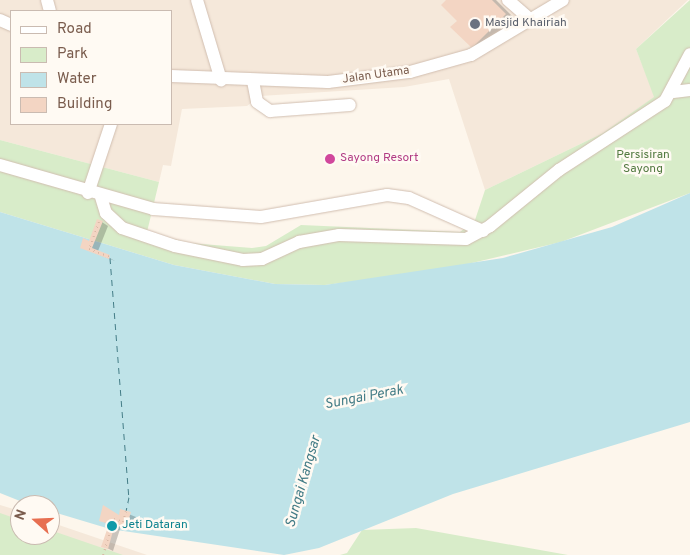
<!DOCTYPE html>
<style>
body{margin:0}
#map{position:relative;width:690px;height:555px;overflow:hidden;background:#fdf6ec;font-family:Overpass,sans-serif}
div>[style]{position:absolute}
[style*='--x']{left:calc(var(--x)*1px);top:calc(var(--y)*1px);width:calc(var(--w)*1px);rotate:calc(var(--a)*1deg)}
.residential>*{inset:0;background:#f5e8da}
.green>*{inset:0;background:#d8ecc9}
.water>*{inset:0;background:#bfe3e8}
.shadow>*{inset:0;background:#0003}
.ferry>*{height:1px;margin-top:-0.5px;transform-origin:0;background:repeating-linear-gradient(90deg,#437c86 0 6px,transparent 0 11px)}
.building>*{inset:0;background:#f3d5c3}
.path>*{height:2px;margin-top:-1px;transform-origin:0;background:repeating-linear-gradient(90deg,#d9b8a5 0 1px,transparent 0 5px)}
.roads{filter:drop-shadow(0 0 1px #d1beb0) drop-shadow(0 0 1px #d1beb0)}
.minor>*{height:12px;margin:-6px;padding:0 6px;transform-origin:6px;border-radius:6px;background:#fff}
.dots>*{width:14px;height:14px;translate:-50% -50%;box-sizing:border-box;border:2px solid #fffaf3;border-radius:50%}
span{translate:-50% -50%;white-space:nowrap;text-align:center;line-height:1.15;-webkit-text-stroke:5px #fffaf3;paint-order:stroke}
.worship-label{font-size:12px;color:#5b616d}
.left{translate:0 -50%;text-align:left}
.street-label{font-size:12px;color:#7a5c4d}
.park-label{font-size:12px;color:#537a41}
.hotel-label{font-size:12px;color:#b23c85}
.culture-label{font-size:12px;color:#0d838f}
.water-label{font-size:14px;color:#437c86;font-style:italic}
.legend{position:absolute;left:10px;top:10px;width:162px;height:115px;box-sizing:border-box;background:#fffaf3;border:1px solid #cabbb1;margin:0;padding:6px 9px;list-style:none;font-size:15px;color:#7a5c4d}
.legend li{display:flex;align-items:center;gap:10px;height:25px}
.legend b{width:25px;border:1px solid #cabbb1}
.north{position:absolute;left:10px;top:495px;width:50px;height:50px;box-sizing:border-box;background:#fffaf3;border:1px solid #cabbb1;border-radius:50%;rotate:290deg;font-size:14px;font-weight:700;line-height:20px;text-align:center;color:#7a5c4d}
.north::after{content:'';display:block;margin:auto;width:18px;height:22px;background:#e76f51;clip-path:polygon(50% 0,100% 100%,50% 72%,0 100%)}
</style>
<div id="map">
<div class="residential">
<i style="clip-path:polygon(evenodd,0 0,688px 0,636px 49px,655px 97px,603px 133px,485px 190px,449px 79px,404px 87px,260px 96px,247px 106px,182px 109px,171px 166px,163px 165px,159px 182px,0 140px,0 0,11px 11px,171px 11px,171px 124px,11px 124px,11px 11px)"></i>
<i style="clip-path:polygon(0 505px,20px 511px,20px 535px,50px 535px,50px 522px,147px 555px,0 555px)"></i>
</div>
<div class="green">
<i style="clip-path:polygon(690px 0,690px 193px,561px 242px,438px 271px,325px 285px,275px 284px,174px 265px,0 212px,0 140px,159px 182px,147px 232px,189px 243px,252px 248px,266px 246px,301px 225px,460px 232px,475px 220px,485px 190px,603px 133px,654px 97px,636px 49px)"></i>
<i style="clip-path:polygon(0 513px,20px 520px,20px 535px,50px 535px,50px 530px,123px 555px,0 555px)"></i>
<i style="clip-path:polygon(416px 528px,568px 555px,340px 555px,347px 553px,362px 530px)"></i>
</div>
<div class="water">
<i style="clip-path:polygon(690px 193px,690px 422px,453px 494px,319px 548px,284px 555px,110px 529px,50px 511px,50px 505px,30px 505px,0 493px,0 212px,174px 265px,275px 284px,325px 285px,503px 258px,612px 227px)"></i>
</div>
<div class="shadow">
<i style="clip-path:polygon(448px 0,496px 0,517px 21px,473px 47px)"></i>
<i style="clip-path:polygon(102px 222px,108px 226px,98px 251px,115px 261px,87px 250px)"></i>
<i style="clip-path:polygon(121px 511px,136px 517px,132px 530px,121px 526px,113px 551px,103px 546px,110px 525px,100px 520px,119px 516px)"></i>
</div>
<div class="ferry">
<i style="--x:110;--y:258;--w:240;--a:85.5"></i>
<i style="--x:129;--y:497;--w:14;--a:102"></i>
</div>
<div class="building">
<i style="clip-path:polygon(446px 0,492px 0,506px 14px,472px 48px,450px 27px,457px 21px,441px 5px)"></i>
<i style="clip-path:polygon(97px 219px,103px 221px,92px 248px,110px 255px,109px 259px,80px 248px,83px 238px,89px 241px)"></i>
<i style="clip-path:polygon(103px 505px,119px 515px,120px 509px,131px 512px,126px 528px,115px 524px,108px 549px,101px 547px,109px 524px,99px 521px)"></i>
</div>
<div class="path">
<i style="--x:99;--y:222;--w:29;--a:110"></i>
<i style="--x:89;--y:249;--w:22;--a:21"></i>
<i style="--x:103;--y:555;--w:38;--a:-73"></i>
<i style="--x:114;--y:519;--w:9;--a:18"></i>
<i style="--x:123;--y:522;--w:11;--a:-75"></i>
</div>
<div class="roads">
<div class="minor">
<i style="--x:47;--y:0;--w:11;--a:75"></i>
<i style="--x:197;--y:0;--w:84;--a:73.3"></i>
<i style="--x:508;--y:0;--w:32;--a:41"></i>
<i style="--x:0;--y:20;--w:12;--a:24"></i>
<i style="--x:171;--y:76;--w:157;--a:2.2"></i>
<i style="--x:328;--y:82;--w:83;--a:-7"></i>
<i style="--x:410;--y:72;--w:63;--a:-15.6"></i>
<i style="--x:471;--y:55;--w:107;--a:-30.9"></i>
<i style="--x:253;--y:81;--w:21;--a:79"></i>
<i style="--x:257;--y:102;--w:16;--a:35"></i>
<i style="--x:270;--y:111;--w:80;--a:-4.3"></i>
<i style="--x:673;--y:92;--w:17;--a:-7"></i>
<i style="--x:0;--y:165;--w:159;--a:16"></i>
<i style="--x:153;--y:209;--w:108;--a:4.2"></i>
<i style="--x:261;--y:217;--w:128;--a:-9.9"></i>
<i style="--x:387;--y:195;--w:22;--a:8"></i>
<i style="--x:409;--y:198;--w:81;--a:24"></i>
<i style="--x:88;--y:193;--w:73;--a:-71.6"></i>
<i style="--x:101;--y:197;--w:17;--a:73"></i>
<i style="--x:106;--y:213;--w:22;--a:43"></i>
<i style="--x:122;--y:228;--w:56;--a:18.8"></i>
<i style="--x:175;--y:246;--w:69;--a:11.6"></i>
<i style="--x:243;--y:260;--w:19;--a:-3"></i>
<i style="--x:262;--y:259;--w:41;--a:-24.7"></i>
<i style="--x:299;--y:242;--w:41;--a:-9.9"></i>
<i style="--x:339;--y:235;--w:127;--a:1.8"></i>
<i style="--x:466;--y:239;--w:27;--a:-28"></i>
<i style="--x:490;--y:226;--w:89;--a:-39.1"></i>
<i style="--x:559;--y:170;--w:126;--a:-33.1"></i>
<i style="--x:665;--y:101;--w:53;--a:-62"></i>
</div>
</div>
<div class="dots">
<i style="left:475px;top:24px;background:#6b7280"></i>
<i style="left:330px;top:159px;background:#d1479c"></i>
<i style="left:112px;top:526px;background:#0f9aa8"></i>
</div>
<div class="worship-label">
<span class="left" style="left:485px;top:24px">Masjid Khairiah</span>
</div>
<div class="street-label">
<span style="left:376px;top:76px;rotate:-8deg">Jalan Utama</span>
</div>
<div class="park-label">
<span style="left:643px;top:163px">Persisiran<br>Sayong</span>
</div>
<div class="hotel-label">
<span class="left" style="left:340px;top:159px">Sayong Resort</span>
</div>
<div class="culture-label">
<span class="left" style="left:122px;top:526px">Jeti Dataran</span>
</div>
<div class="water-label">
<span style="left:364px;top:398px;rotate:-11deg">Sungai Perak</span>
<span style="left:304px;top:482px;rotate:-74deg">Sungai Kangsar</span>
</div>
<ul class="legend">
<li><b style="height:6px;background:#fff"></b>Road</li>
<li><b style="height:14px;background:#d8ecc9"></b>Park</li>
<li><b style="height:14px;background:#bfe3e8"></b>Water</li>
<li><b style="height:14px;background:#f3d5c3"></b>Building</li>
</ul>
<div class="north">N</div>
</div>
